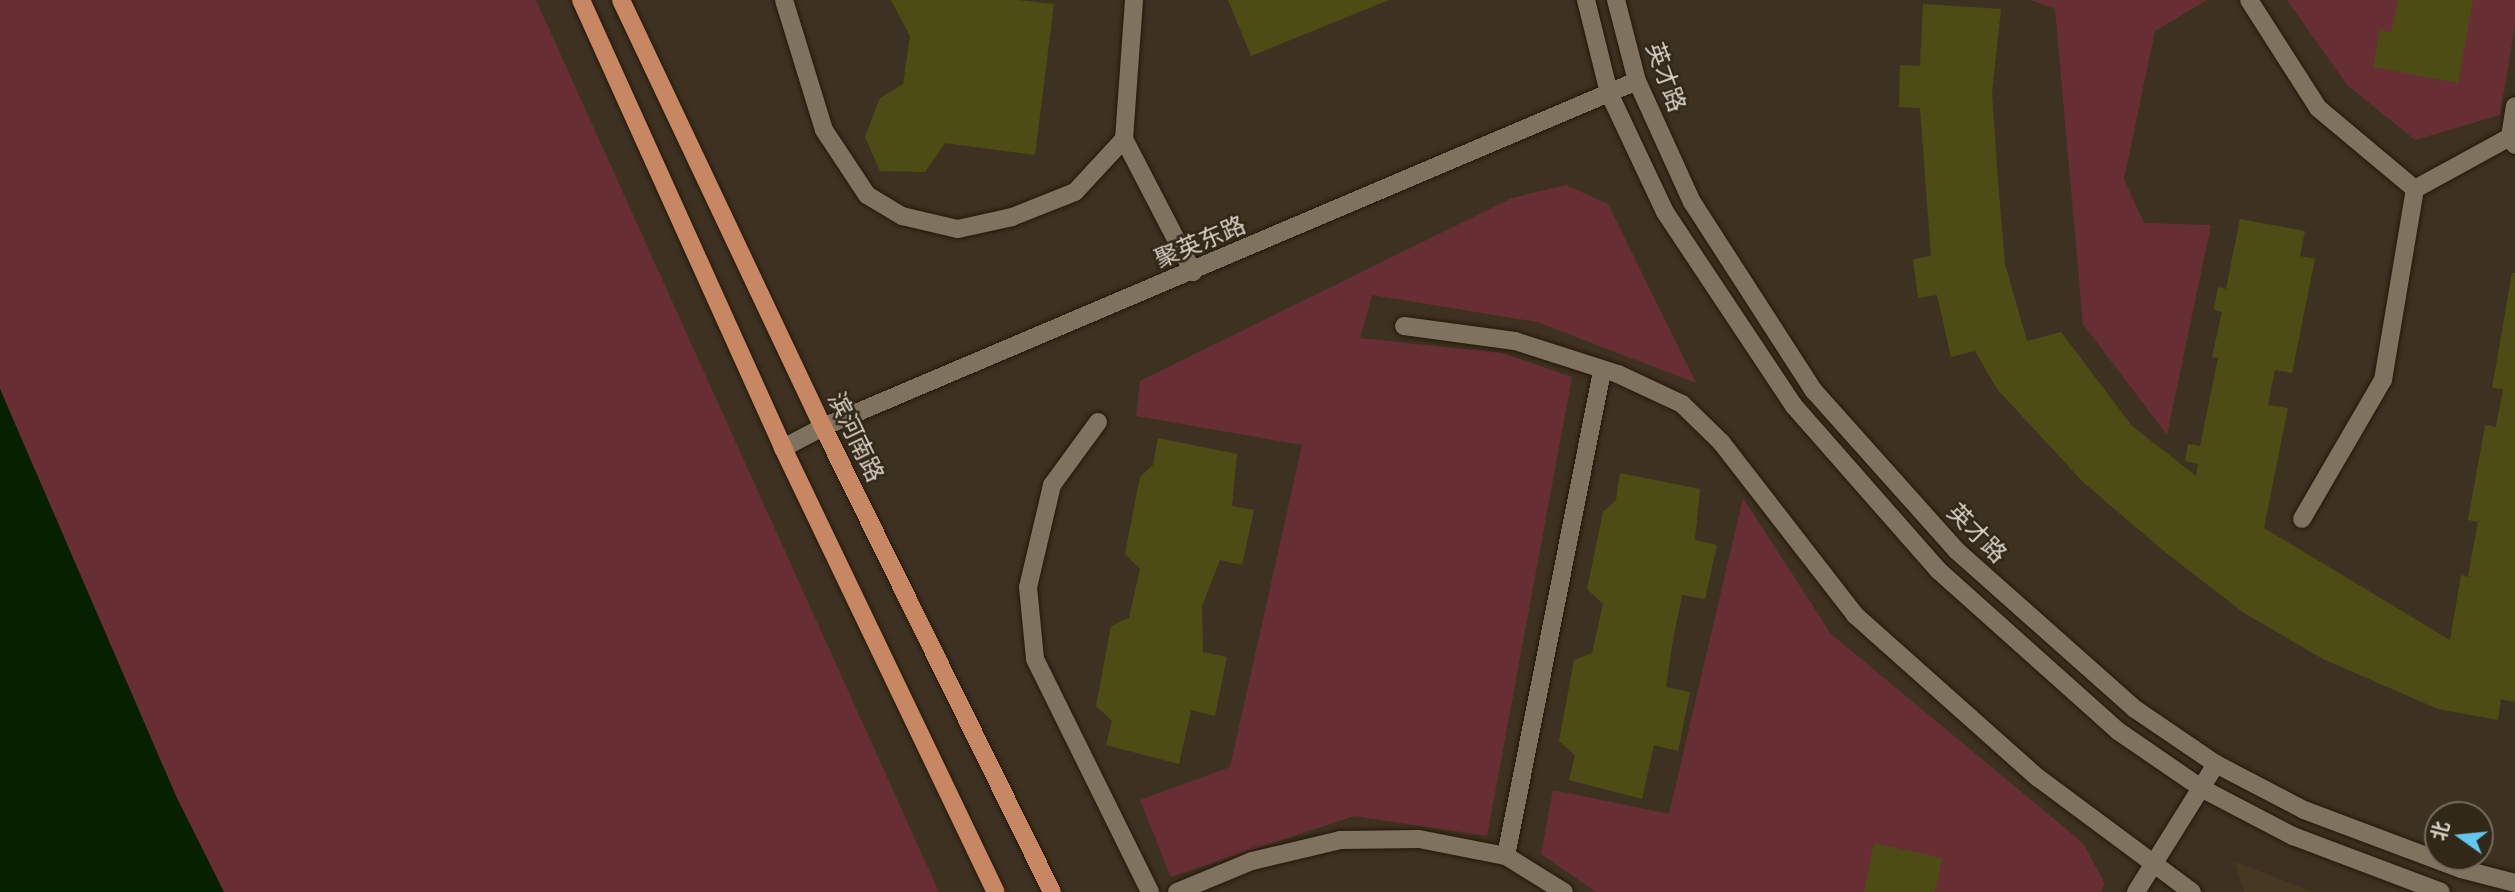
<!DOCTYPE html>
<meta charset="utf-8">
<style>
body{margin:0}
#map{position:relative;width:2515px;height:892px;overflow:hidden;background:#3d3221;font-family:Poppins,"Noto Sans SC",sans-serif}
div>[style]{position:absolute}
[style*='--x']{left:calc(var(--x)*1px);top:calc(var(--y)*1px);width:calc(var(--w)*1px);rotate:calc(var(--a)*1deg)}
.built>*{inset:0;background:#473821}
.green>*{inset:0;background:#672f34}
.water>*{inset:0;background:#062100}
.building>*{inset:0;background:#4e4c15}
.roads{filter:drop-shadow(0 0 2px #231909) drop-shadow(0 0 2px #231909)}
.minor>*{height:18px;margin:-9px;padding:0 9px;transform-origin:9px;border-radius:9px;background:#7f7360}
.secondary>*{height:18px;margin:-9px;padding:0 9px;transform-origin:9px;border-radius:9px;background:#7f7360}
.primary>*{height:18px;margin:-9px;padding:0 9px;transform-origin:9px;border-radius:9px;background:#c78762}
span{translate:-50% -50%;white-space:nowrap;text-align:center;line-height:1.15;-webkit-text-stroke:5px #322818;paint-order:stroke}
.street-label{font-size:24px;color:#d7d0c6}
.north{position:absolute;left:2424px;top:801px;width:70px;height:70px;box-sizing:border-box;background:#322818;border:2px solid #746b5e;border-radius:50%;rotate:285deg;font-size:19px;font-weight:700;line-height:28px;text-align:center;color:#d7d0c6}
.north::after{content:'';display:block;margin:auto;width:24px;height:32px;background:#64c5ee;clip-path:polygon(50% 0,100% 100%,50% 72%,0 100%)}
</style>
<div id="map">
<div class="built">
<i style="clip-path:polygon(2235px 862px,2236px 862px,2312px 892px,2244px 892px)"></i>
</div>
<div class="green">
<i style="clip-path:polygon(0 0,536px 0,939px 892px,224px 892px,176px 796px,0 389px)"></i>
<i style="clip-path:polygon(2031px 0,2207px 0,2155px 31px,2124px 179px,2144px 223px,2211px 225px,2167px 435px,2083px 324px,2055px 9px)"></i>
<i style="clip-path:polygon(2287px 0,2515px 0,2515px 25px,2500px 115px,2415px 140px,2347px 85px)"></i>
<i style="clip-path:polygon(1566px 185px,1608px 204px,1696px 383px,1537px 322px,1372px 295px,1360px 338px,1502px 353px,1572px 377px,1487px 836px,1354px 816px,1171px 877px,1140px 800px,1230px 767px,1302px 445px,1136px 416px,1140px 381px,1512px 198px)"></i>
<i style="clip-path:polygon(1743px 498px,1831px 634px,2083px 843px,2105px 884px,2100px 892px,1596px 892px,1541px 854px,1553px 790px,1669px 814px)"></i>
</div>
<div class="water">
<i style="clip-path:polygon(0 389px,176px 796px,224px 892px,0 892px)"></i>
</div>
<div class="building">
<i style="clip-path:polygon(891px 0,1018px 0,1054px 4px,1035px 155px,945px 143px,925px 172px,880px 171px,865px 137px,880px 98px,903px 84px,910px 36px)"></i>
<i style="clip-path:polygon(1228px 0,1389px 0,1251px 56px)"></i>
<i style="clip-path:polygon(2398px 0,2473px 0,2458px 83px,2373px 67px,2380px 30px,2391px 33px)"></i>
<i style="clip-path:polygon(1923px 4px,2001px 9px,1992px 93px,1998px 181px,2005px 264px,2027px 341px,2061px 332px,2132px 426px,2196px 476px,2198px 464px,2185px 461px,2188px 444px,2200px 446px,2218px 358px,2212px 357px,2222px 312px,2214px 310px,2218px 287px,2226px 289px,2240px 219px,2305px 231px,2300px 256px,2315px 259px,2292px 373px,2275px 370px,2271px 389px,2268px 405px,2288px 408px,2264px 528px,2450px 640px,2461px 575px,2468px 577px,2478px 522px,2468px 520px,2485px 425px,2496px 427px,2503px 389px,2492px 388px,2512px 273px,2515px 273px,2515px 697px,2514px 702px,2501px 699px,2498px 720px,2438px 709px,2323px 659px,2244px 613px,2165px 552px,2083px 482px,1997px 389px,1975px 351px,1951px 357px,1937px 295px,1918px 298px,1913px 259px,1931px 256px,1920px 108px,1899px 107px,1900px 65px,1920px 66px)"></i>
<i style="clip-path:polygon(1158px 438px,1237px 454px,1232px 506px,1254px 510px,1242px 565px,1220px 560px,1202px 606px,1203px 652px,1227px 657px,1215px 716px,1191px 710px,1179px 764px,1106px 745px,1112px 721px,1096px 706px,1111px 626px,1129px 618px,1140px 569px,1125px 554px,1140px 477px,1153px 465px)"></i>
<i style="clip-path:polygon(1620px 473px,1700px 489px,1695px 540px,1717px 545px,1705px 599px,1682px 595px,1673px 640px,1666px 687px,1690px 692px,1678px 751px,1654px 745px,1642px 799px,1569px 780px,1575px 755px,1559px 741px,1574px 660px,1592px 653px,1603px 604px,1587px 589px,1603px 512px,1616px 500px)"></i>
<i style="clip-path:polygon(1874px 843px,1942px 858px,1935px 892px,1864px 892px)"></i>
</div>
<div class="roads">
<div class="minor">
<i style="--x:784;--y:0;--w:136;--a:72.9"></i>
<i style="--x:824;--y:130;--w:78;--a:56.5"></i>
<i style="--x:867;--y:195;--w:41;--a:31"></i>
<i style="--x:902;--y:216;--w:57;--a:13.1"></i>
<i style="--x:958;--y:229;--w:55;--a:-12.5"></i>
<i style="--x:1012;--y:217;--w:68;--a:-21.6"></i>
<i style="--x:1075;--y:192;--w:72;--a:-47.2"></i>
<i style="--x:1134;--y:0;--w:139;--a:94.1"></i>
<i style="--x:1124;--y:139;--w:150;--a:62.6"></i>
<i style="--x:2249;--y:0;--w:128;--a:57.4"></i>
<i style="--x:2318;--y:108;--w:126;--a:39.9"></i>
<i style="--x:2415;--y:189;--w:108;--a:-28.7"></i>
<i style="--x:2510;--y:137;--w:9;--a:58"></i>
<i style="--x:2510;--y:137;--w:31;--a:-81"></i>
<i style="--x:1404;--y:326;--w:112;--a:7.7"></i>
<i style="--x:1515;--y:341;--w:108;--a:17.8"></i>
<i style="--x:1618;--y:374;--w:71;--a:25.1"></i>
<i style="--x:1682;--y:404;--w:54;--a:44.3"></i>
<i style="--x:1721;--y:442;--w:219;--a:52.2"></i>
<i style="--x:1855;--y:615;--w:244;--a:41.7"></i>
<i style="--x:2037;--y:777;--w:193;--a:36.6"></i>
<i style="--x:1098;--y:422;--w:78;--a:126.1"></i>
<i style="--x:1052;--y:485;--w:105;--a:103.2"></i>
<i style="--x:1028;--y:587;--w:72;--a:84.4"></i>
<i style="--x:1035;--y:659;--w:260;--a:63.7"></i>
<i style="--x:783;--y:448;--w:45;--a:-27.7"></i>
<i style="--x:823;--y:427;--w:884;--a:-23.03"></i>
<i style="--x:2302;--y:519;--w:161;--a:-59.8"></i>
<i style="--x:2383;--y:380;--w:194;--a:-80.5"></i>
<i style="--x:1506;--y:856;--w:496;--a:-78.8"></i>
<i style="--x:1177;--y:892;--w:81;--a:-22.5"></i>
<i style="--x:1252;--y:861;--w:90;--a:-13.4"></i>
<i style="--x:1340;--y:840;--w:79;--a:-0.7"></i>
<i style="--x:1419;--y:839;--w:89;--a:11.1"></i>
<i style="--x:1506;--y:856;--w:68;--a:31.8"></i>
<i style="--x:2136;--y:892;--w:151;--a:-58"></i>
</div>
<div class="secondary">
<i style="--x:1586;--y:0;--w:96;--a:76.1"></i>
<i style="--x:1609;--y:93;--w:132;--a:64.8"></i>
<i style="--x:1665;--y:212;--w:233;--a:56.4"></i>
<i style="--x:1794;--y:406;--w:218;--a:48.7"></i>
<i style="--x:1938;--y:570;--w:241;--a:41.8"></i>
<i style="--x:2118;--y:731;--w:101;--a:34.5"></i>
<i style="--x:2201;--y:788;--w:104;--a:27.6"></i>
<i style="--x:2293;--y:836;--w:158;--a:20.7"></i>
<i style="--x:1616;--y:0;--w:84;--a:75.5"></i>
<i style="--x:1637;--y:81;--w:133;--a:65.6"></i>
<i style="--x:1692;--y:202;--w:225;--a:57.2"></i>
<i style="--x:1814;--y:391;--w:215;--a:48.2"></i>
<i style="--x:1957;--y:551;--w:238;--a:41.6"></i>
<i style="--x:2135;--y:709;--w:98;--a:34.2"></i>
<i style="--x:2216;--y:764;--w:99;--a:27.6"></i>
<i style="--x:2304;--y:810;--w:168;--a:20.6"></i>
<i style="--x:2461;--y:869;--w:56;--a:14.5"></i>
</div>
<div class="primary">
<i style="--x:581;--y:0;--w:491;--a:65.7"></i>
<i style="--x:783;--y:448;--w:492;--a:64.4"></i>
<i style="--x:621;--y:0;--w:472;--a:64.7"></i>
<i style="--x:823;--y:427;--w:518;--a:63.78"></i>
</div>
</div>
<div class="street-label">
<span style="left:1666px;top:77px;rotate:70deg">英才路</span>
<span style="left:1200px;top:242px;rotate:-23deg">聚英东路</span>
<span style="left:856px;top:437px;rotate:64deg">滨河南路</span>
<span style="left:1977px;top:533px;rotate:45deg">英才路</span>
</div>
<div class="north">北</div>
</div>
